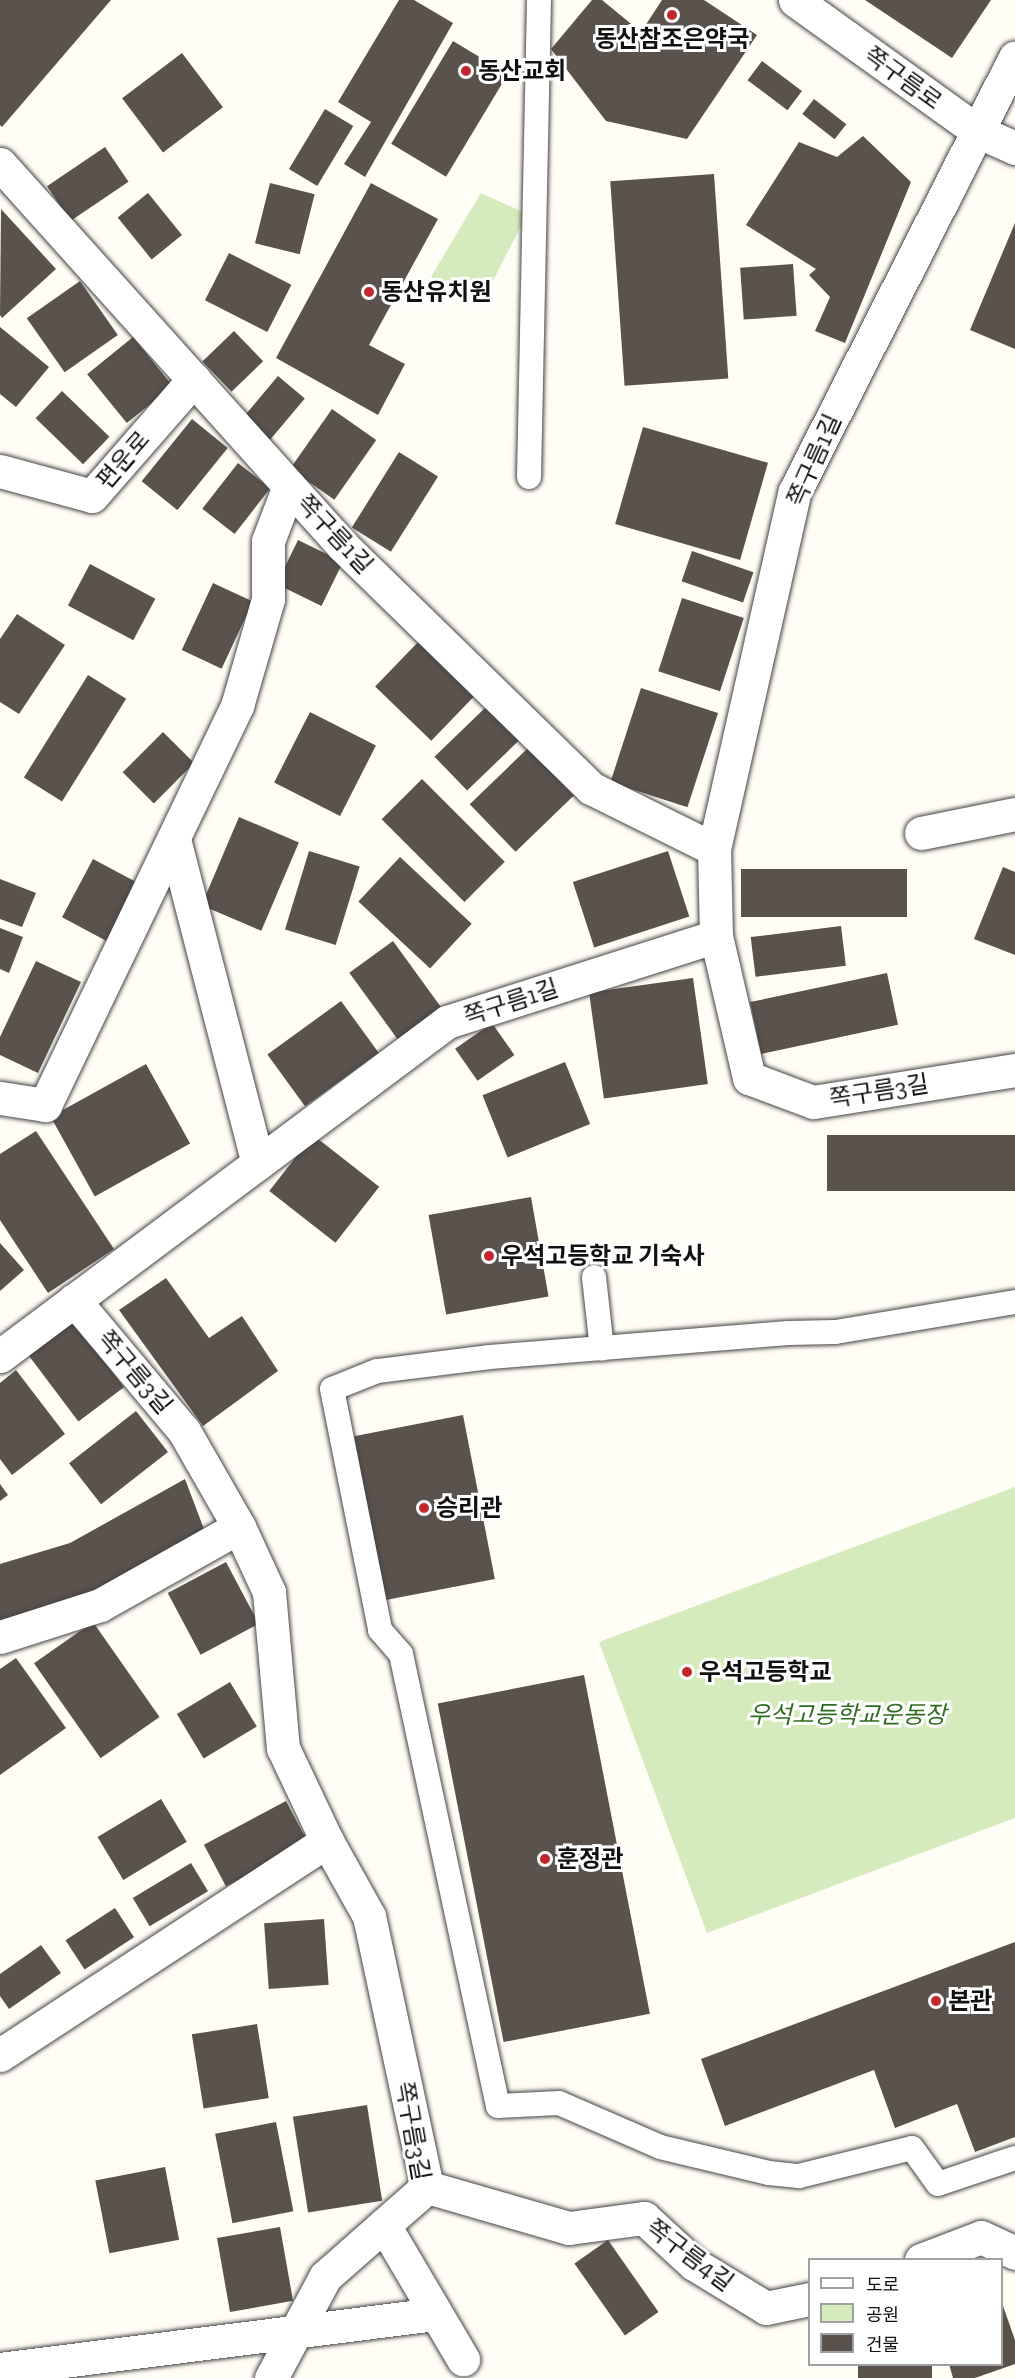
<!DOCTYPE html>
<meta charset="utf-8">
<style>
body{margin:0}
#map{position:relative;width:1015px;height:2378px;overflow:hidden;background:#fffdf5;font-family:"Zilla Slab","Noto Sans KR",serif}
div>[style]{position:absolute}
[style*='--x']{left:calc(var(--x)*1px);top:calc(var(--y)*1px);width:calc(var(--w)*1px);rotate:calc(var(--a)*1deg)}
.green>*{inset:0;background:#d5ebbd}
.building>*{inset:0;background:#5a524d;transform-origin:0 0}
.roads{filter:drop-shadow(0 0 2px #444) drop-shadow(0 0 2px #444)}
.service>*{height:24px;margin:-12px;padding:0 12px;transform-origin:12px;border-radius:12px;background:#fff}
.minor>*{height:33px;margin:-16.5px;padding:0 16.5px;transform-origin:16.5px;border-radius:16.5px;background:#fff}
.dots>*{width:16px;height:16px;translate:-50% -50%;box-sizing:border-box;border:3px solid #fff;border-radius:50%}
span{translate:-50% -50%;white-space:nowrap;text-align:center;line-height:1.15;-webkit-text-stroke:6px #fff;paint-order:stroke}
.poi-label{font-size:24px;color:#111;font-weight:700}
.left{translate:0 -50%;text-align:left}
.street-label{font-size:24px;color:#111}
.park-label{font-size:24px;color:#2f6b1f;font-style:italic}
.legend{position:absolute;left:808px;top:2258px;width:195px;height:108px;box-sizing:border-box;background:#fff;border:2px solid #a0a0a0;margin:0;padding:8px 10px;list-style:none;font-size:18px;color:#111}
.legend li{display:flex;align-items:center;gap:12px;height:30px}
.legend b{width:30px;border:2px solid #a0a0a0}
</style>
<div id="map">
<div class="green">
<i style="clip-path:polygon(481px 193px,527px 214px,480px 306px,431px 277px)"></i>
<i style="clip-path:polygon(1015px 1487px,1015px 1818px,707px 1933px,599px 1642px)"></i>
</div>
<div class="building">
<i style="clip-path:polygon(0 0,111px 0,2px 127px,0 125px)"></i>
<i style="clip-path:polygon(399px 0,414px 0,453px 23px,365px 177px,344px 164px,371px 122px,338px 102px)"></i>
<i style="clip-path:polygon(592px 0,602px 0,641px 32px,662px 0,704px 0,757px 35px,687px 139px,606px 121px,551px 49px)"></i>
<i style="clip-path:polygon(865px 0,991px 0,952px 58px)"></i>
<i style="left:453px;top:41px;width:64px;height:120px;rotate:31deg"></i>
<i style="left:182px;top:53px;width:68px;height:75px;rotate:53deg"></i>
<i style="left:762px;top:61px;width:50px;height:24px;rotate:37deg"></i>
<i style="left:814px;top:99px;width:41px;height:19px;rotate:38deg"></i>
<i style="left:325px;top:109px;width:33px;height:70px;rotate:31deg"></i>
<i style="clip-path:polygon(863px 136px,911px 182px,845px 343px,815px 331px,830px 297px,809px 275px,816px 269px,746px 225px,799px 142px,837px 157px)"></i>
<i style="left:105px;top:147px;width:42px;height:70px;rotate:56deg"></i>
<i style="left:714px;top:174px;width:205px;height:104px;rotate:86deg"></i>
<i style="left:270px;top:183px;width:46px;height:62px;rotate:14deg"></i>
<i style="clip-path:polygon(371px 183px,438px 219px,369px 345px,405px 364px,378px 415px,276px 358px)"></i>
<i style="left:148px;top:193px;width:54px;height:39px;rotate:51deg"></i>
<i style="clip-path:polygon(1px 209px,56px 269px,2px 318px,0 315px)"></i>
<i style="clip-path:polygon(1015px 223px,1015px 349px,970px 330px)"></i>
<i style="left:229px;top:253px;width:70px;height:53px;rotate:27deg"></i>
<i style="left:793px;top:264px;width:52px;height:53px;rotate:86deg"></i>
<i style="left:80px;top:281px;width:66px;height:65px;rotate:55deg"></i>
<i style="clip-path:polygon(0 327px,49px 367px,16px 407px,0 394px)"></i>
<i style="left:234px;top:331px;width:42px;height:44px;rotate:46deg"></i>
<i style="left:133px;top:337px;width:63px;height:59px;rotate:51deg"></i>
<i style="left:278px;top:376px;width:35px;height:54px;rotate:40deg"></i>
<i style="left:62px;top:391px;width:66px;height:38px;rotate:44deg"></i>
<i style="left:332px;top:409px;width:54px;height:73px;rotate:35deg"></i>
<i style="left:192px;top:419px;width:46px;height:80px;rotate:39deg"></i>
<i style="left:643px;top:427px;width:130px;height:101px;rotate:16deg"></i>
<i style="left:399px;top:452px;width:46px;height:89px;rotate:32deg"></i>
<i style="left:238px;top:463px;width:41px;height:58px;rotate:38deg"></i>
<i style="left:298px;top:540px;width:50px;height:49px;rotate:26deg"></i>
<i style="left:692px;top:551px;width:65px;height:32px;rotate:19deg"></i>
<i style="left:90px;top:564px;width:74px;height:47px;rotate:28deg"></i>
<i style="left:213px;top:583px;width:44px;height:74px;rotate:25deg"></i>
<i style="left:682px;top:598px;width:65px;height:77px;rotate:18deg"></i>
<i style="clip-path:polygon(17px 614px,65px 645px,19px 714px,0 702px,0 639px)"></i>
<i style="left:421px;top:639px;width:78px;height:66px;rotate:44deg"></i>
<i style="left:88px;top:675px;width:45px;height:121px;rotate:32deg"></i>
<i style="left:641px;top:688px;width:81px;height:99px;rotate:18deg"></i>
<i style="left:487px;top:706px;width:47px;height:73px;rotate:46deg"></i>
<i style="left:310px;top:712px;width:74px;height:79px;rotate:27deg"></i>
<i style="left:163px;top:732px;width:44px;height:57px;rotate:45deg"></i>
<i style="left:528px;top:748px;width:66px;height:81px;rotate:46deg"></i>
<i style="left:422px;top:779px;width:117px;height:57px;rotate:45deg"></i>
<i style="left:239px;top:817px;width:65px;height:96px;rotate:23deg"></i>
<i style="left:309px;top:851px;width:53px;height:82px;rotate:17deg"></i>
<i style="left:668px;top:851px;width:69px;height:100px;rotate:72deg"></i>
<i style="left:400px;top:857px;width:98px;height:61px;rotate:43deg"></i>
<i style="left:93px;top:859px;width:52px;height:66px;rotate:28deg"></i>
<i style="clip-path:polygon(1003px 867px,1015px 872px,1015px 955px,974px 939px)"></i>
<i style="left:907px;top:869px;width:48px;height:166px;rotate:90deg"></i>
<i style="clip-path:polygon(0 879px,36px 893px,22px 927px,0 919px)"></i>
<i style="left:841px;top:926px;width:40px;height:91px;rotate:83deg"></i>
<i style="clip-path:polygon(0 928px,23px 937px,9px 973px,0 969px)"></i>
<i style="left:393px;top:941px;width:83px;height:54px;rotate:54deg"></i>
<i style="clip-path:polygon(36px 961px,81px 982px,38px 1073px,0 1055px,0 1037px)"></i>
<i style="left:887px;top:973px;width:53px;height:140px;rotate:78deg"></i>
<i style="left:693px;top:978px;width:107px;height:105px;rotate:82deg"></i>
<i style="left:341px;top:1001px;width:64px;height:91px;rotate:54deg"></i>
<i style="left:492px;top:1023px;width:39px;height:45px;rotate:55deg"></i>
<i style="left:565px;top:1062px;width:67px;height:89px;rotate:68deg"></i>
<i style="left:146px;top:1064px;width:91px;height:109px;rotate:61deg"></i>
<i style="clip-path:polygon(36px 1131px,114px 1249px,48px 1293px,0 1220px,0 1154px)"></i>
<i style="left:313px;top:1135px;width:84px;height:71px;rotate:38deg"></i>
<i style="left:1015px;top:1135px;width:56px;height:188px;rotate:90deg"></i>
<i style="left:531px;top:1197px;width:101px;height:104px;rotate:80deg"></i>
<i style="clip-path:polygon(0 1243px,24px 1270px,0 1291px)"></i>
<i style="clip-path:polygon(166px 1278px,209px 1338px,242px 1316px,278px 1371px,203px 1426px,119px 1310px)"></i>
<i style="left:74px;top:1321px;width:83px;height:57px;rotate:53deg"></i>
<i style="clip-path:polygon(16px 1370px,65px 1434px,12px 1475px,0 1459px,0 1383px)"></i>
<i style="left:136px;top:1411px;width:52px;height:85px;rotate:52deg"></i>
<i style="left:463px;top:1415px;width:167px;height:111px;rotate:79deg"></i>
<i style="clip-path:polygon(185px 1479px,207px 1537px,96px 1593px,0 1625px,0 1564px,70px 1543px)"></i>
<i style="clip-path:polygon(0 1484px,8px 1495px,0 1501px)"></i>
<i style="left:226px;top:1562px;width:70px;height:66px;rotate:62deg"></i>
<i style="left:93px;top:1622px;width:116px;height:72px;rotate:55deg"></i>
<i style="clip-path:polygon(16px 1658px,66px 1728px,0 1775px,0 1669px)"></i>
<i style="left:584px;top:1675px;width:345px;height:149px;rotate:79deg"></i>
<i style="left:230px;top:1682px;width:52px;height:62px;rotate:59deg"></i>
<i style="left:161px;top:1799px;width:50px;height:74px;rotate:59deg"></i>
<i style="left:286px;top:1801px;width:47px;height:93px;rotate:62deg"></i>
<i style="left:191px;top:1863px;width:33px;height:68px;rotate:59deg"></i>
<i style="left:115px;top:1908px;width:35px;height:59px;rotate:57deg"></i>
<i style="left:324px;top:1919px;width:66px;height:60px;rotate:86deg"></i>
<i style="clip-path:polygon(1015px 1942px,1015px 2137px,975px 2152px,957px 2104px,895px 2128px,874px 2070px,725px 2126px,701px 2059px)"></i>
<i style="clip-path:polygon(41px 1945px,61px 1973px,9px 2009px,0 1996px,0 1974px)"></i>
<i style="left:257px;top:2024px;width:75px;height:66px;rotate:81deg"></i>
<i style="left:367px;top:2105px;width:97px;height:75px;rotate:81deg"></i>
<i style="left:276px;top:2122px;width:91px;height:62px;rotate:79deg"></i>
<i style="left:165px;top:2167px;width:74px;height:71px;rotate:79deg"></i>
<i style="left:280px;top:2227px;width:75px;height:64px;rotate:80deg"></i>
<i style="left:608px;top:2240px;width:88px;height:41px;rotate:55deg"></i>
<i style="clip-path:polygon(1002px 2303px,1015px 2340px,1015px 2364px,975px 2378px,953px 2378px,949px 2364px,1002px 2364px)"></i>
<i style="left:858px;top:2364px;width:74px;height:15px"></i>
</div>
<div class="roads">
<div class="service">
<i style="--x:529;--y:477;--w:477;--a:-88.8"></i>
<i style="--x:594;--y:1277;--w:72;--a:83.7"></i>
<i style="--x:1015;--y:1302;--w:182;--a:170.5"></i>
<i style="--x:835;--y:1332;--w:47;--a:178.8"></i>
<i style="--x:788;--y:1333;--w:299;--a:175.4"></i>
<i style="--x:490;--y:1357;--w:114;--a:172.9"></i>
<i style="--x:377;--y:1371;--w:48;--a:158.2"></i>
<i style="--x:332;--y:1389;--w:246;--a:78.7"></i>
<i style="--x:380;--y:1630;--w:32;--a:49"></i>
<i style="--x:401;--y:1654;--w:462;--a:77.9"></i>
<i style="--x:498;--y:2106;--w:61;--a:-2.8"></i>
<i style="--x:559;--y:2103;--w:110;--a:23.5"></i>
<i style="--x:660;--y:2147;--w:112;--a:13.4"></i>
<i style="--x:769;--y:2173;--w:30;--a:6"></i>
<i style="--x:799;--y:2176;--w:116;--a:-13.9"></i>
<i style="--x:912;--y:2148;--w:44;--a:54.2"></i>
<i style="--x:938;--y:2184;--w:81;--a:-18.7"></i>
</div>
<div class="minor">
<i style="--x:795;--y:0;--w:224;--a:35.7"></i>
<i style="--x:977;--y:131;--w:42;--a:24.1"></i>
<i style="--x:0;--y:164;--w:513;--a:48.08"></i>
<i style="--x:343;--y:546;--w:347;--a:44.3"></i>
<i style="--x:591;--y:788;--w:137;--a:26.4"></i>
<i style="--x:0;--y:471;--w:95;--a:15.2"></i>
<i style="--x:92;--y:496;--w:155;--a:-48.9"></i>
<i style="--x:921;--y:833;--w:96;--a:-11.4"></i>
<i style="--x:174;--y:839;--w:335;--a:75.5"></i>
<i style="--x:716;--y:936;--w:146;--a:76.9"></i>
<i style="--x:749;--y:1078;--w:68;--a:20.6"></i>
<i style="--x:813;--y:1102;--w:205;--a:-9"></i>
<i style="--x:0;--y:1098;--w:46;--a:8.8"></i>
<i style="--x:45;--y:1105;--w:443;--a:-64.3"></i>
<i style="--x:237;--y:706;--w:111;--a:-73.8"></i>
<i style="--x:268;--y:599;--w:58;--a:-90"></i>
<i style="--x:268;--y:541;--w:59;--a:-69.1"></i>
<i style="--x:74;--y:1300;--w:171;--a:50"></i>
<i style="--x:184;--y:1431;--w:111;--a:60.2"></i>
<i style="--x:239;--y:1527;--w:72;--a:65.2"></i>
<i style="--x:269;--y:1592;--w:157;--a:84.9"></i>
<i style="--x:283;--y:1748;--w:103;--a:64.7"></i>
<i style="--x:327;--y:1841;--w:86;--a:60.8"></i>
<i style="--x:369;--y:1916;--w:277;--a:77.9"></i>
<i style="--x:427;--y:2187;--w:136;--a:138.6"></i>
<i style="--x:325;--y:2277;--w:115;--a:118.1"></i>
<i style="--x:0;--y:1356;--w:558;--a:-36.77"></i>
<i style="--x:447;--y:1022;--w:282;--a:-17.7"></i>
<i style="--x:716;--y:936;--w:87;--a:-91.3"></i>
<i style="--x:714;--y:849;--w:367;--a:-77.3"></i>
<i style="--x:795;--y:491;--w:486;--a:-63.1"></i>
<i style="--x:0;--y:1637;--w:105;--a:-17.7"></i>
<i style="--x:100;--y:1605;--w:159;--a:-29.3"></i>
<i style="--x:0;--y:2055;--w:391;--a:-33.2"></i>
<i style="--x:427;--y:2187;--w:148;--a:16.1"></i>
<i style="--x:569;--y:2228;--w:76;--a:-7.6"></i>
<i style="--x:644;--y:2218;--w:68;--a:42.6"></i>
<i style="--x:694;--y:2264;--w:84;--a:31.4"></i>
<i style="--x:766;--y:2308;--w:45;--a:-11.6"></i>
<i style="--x:384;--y:2225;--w:156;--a:59.5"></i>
<i style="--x:921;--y:2260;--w:64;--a:-21"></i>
<i style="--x:981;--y:2237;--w:38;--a:25"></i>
<i style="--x:0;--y:2369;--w:439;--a:-7.2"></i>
</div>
</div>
<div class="dots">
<i style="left:672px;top:15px;background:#c4262e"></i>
<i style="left:466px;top:71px;background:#c4262e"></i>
<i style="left:369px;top:292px;background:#c4262e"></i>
<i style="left:489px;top:1256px;background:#c4262e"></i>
<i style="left:424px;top:1508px;background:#c4262e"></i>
<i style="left:687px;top:1672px;background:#c4262e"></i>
<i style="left:545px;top:1859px;background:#c4262e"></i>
<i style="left:936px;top:2001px;background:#c4262e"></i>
</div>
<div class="poi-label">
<span style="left:672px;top:39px">동산참조은약국</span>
<span class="left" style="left:478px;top:71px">동산교회</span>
<span class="left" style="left:381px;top:292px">동산유치원</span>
<span class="left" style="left:501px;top:1256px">우석고등학교 기숙사</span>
<span class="left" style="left:436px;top:1508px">승리관</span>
<span class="left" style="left:699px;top:1672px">우석고등학교</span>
<span class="left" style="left:557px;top:1859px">훈정관</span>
<span class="left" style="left:948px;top:2001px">본관</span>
</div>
<div class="street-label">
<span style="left:903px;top:78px;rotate:36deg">쪽구름로</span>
<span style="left:123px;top:460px;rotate:-49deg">편운로</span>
<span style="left:814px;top:460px;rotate:-66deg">쪽구름1길</span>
<span style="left:335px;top:534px;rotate:47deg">쪽구름1길</span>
<span style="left:511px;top:1002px;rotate:-18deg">쪽구름1길</span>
<span style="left:879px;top:1091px;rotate:-9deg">쪽구름3길</span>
<span style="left:135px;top:1372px;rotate:50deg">쪽구름3길</span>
<span style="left:413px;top:2131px;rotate:80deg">쪽구름3길</span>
<span style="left:690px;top:2255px;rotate:37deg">쪽구름4길</span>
</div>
<div class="park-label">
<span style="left:847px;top:1715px">우석고등학교운동장</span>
</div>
<ul class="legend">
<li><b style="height:8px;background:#fff"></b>도로</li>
<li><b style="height:16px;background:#d5ebbd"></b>공원</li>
<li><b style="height:16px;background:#5a524d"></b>건물</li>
</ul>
</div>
